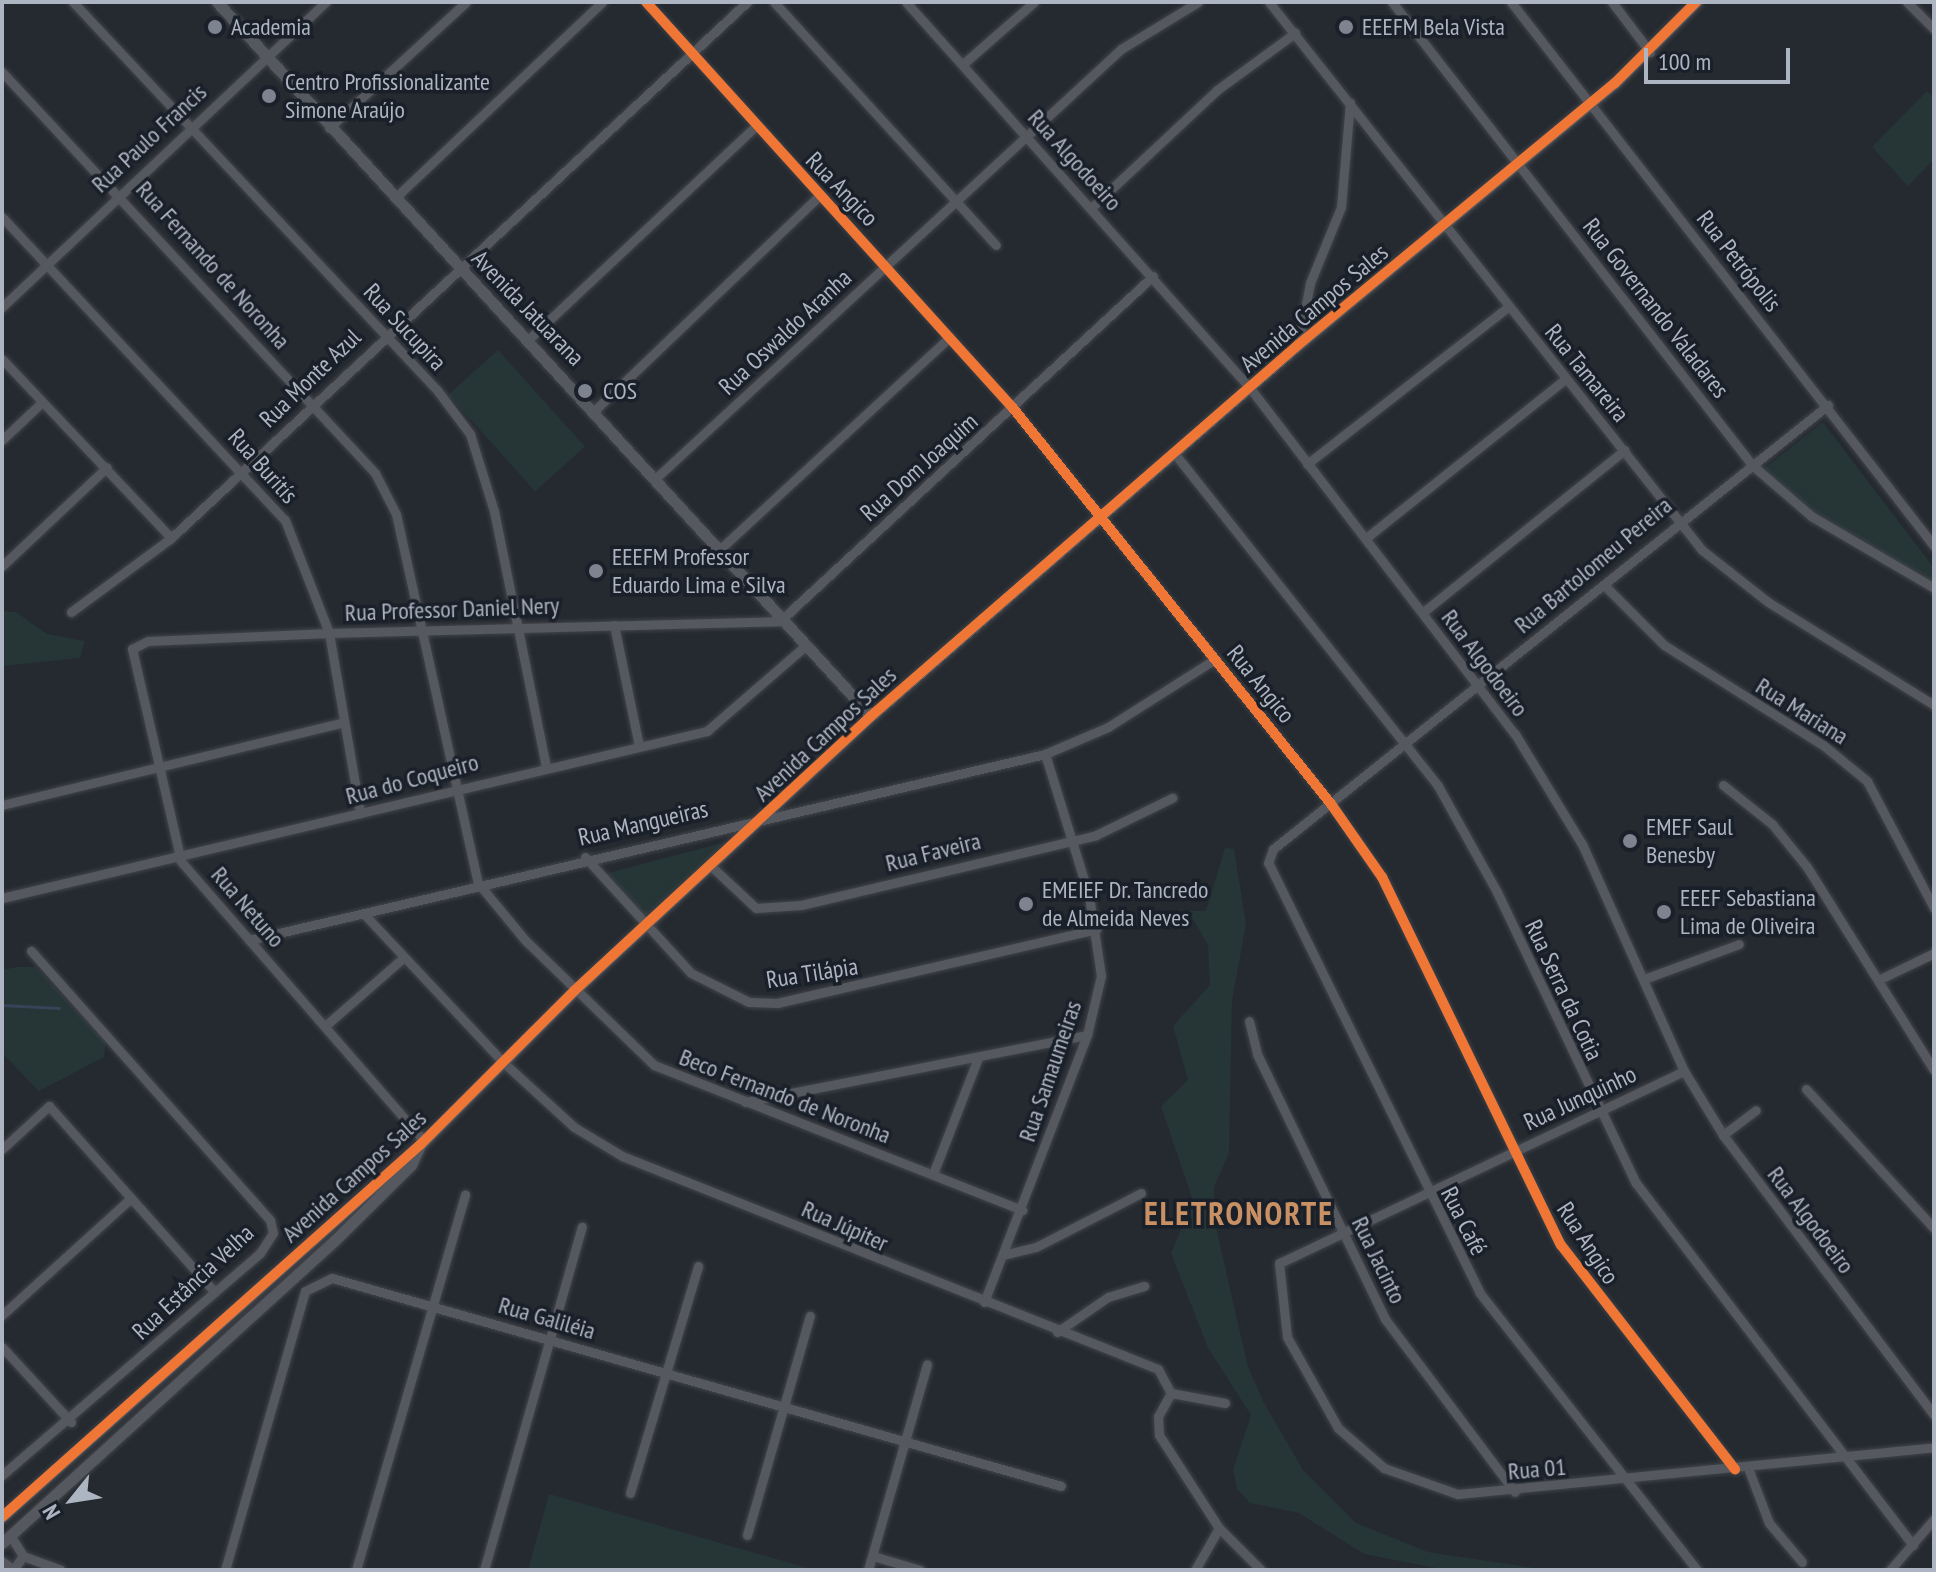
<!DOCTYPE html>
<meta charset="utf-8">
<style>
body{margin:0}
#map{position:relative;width:1936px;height:1572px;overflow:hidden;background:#252a30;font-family:"PT Sans Narrow",sans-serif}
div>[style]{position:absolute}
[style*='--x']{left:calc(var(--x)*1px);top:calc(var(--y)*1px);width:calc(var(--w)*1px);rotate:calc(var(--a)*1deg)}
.green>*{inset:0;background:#263536;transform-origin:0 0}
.stream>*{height:3px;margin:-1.5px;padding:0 1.5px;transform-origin:1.5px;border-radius:1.5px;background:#364358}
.roads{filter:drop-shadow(0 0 2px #414449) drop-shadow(0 0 2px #414449)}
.minor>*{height:9px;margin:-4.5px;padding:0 4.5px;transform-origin:4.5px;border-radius:4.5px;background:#55585e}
.tertiary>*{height:11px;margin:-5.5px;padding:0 5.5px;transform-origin:5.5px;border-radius:5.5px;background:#55585e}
.cycleway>*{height:10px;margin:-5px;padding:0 5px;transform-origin:5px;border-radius:5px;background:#f07635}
.dots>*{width:22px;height:22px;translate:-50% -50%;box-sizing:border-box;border:4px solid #1a2029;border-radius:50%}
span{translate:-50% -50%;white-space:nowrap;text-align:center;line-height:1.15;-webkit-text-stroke:7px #1a2029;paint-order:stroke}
.poi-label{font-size:24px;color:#aeb5c2}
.left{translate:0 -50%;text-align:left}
.street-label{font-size:24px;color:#aeb5c2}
.district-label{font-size:32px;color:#c99163;font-weight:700;letter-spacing:2px}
.frame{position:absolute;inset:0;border:4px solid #aeb5c2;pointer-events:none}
.north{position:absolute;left:32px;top:1460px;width:80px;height:80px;-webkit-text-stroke:6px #1a2029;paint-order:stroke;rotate:240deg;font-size:22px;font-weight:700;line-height:32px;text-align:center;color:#aeb5c2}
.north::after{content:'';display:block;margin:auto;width:28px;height:36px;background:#aeb5c2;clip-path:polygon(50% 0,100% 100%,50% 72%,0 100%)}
.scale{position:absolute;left:1644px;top:48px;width:146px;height:36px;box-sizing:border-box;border:4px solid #aeb5c2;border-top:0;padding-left:10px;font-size:24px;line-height:28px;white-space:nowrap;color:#aeb5c2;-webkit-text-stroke:6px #1a2029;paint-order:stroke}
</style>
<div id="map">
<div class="green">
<i style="clip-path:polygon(1927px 91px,1934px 98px,1934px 159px,1908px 186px,1872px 147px)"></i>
<i style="left:498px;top:350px;width:130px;height:67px;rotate:48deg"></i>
<i style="clip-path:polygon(1823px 422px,1934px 568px,1934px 593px,1757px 474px)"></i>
<i style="clip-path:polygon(2px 611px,16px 612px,47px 634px,85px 641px,80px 658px,2px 666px)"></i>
<i style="clip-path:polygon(726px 842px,643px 921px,600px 875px)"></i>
<i style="clip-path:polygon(1225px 848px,1234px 849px,1246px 924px,1232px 1001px,1229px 1153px,1214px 1187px,1215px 1223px,1248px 1367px,1264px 1403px,1303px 1470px,1356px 1523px,1428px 1552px,1548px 1570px,1446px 1570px,1364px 1554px,1299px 1513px,1250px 1503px,1237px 1489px,1233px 1470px,1251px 1415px,1208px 1348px,1171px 1253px,1193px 1201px,1161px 1106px,1188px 1080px,1173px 1026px,1210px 985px,1208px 945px,1188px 911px,1206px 911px)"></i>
<i style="clip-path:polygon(17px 967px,36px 967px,106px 1042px,104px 1057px,39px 1091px,2px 1053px,2px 970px)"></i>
<i style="clip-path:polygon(549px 1494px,815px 1570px,528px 1570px)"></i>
</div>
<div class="stream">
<i style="--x:2;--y:1005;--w:57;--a:3"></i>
</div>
<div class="roads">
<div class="minor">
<i style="--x:73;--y:2;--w:532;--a:46.83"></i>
<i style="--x:437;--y:390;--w:55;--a:53.1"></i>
<i style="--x:470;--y:434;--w:81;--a:72.7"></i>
<i style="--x:494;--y:511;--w:260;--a:78.5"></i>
<i style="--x:646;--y:2;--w:547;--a:47.89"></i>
<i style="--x:1013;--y:408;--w:508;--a:51.23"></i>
<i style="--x:1331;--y:804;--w:89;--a:55.1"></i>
<i style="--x:1382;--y:877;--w:409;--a:64.1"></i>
<i style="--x:1561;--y:1245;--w:284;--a:52.2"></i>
<i style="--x:774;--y:2;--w:329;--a:47.6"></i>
<i style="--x:906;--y:2;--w:517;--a:48.29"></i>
<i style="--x:1250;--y:388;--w:436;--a:52.6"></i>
<i style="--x:1515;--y:734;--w:129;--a:58.7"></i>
<i style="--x:1582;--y:844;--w:249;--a:65.8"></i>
<i style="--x:1684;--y:1071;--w:75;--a:58.6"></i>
<i style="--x:1723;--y:1135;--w:351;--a:53"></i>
<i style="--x:1269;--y:2;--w:698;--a:51.69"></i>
<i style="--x:1702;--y:550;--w:84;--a:38.2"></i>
<i style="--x:1768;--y:602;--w:195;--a:31.8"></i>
<i style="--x:1392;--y:2;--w:586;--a:52.13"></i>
<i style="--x:1752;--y:465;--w:78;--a:40.8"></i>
<i style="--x:1811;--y:516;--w:143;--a:30.3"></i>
<i style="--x:1511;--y:2;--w:689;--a:52.13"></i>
<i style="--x:1612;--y:2;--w:63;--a:52.8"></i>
<i style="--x:1907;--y:2;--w:38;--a:45"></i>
<i style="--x:963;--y:64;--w:94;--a:-41.1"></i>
<i style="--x:2;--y:72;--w:548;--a:47.07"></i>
<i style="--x:375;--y:473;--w:46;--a:62.9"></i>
<i style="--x:396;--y:514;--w:378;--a:77.5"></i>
<i style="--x:478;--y:883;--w:74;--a:50.5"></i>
<i style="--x:525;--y:940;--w:180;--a:44.1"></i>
<i style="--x:654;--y:1065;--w:396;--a:21.5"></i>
<i style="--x:329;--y:128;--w:186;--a:-42.6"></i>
<i style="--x:395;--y:198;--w:285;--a:-43.4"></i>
<i style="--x:1091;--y:208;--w:173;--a:-43.1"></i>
<i style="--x:1217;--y:90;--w:97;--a:-36.2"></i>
<i style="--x:2;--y:217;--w:415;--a:47"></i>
<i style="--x:285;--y:520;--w:121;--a:68.7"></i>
<i style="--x:329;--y:633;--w:183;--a:80.2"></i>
<i style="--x:2;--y:307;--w:445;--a:-43.3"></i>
<i style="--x:529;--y:339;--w:310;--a:-43.2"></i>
<i style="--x:1298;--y:345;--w:63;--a:-79"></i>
<i style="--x:1310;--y:283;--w:82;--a:-67.8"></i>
<i style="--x:1341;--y:207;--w:105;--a:-85.1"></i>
<i style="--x:2;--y:359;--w:246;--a:46.6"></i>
<i style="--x:594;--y:411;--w:313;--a:-43.7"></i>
<i style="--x:2;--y:440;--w:55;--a:-43.5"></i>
<i style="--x:1175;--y:454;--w:424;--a:51.6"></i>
<i style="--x:1438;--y:786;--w:121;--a:60.9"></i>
<i style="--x:1497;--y:892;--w:322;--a:64.5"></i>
<i style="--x:1636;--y:1183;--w:456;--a:52.6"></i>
<i style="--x:1307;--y:464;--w:255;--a:-38"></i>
<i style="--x:656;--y:478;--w:633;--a:-42.69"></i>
<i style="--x:1121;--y:49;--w:90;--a:-31.4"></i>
<i style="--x:1366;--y:538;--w:255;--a:-38.6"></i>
<i style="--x:719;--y:550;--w:314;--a:-42.7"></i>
<i style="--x:2;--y:566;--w:144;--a:-43.3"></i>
<i style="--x:1604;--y:585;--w:85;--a:45"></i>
<i style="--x:1664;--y:645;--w:188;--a:32.2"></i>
<i style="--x:1823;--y:745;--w:57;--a:39.3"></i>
<i style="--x:1867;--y:781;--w:144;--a:62.2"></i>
<i style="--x:71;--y:612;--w:124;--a:-36.5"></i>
<i style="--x:171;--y:538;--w:787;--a:-42.94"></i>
<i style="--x:1422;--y:613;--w:260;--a:-38.8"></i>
<i style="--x:614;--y:625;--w:124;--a:78.3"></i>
<i style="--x:1723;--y:785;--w:63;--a:38.5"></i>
<i style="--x:1772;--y:824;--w:55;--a:50.9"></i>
<i style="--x:1807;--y:867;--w:239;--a:58"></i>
<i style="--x:2;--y:805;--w:350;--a:-13.6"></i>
<i style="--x:585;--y:857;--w:157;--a:47.6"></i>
<i style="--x:691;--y:973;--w:65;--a:26.6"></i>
<i style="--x:749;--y:1002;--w:28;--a:2"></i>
<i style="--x:777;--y:1003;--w:328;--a:-13"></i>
<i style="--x:712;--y:867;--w:60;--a:43"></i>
<i style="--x:756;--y:908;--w:45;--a:-3.8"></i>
<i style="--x:801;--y:905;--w:303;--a:-13.3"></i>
<i style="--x:1096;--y:835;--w:85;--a:-26"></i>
<i style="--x:2;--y:898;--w:725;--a:-13.33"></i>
<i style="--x:707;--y:731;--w:128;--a:-40.9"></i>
<i style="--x:364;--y:914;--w:204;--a:46.8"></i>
<i style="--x:504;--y:1063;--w:95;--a:42.4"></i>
<i style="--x:574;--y:1127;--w:56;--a:31.1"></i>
<i style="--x:622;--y:1156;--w:577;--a:21.67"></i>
<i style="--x:1158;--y:1369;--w:27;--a:62"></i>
<i style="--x:1171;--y:1393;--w:26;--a:119"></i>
<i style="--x:1158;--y:1416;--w:19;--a:87"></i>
<i style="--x:1159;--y:1435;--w:111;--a:57.2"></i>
<i style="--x:1219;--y:1528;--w:59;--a:45"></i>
<i style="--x:249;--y:940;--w:817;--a:-13.15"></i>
<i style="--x:1045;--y:754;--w:69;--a:-23.2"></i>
<i style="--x:1108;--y:727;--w:127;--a:-32.4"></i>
<i style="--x:1644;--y:979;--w:101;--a:-20.2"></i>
<i style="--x:1878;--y:980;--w:62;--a:-25.7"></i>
<i style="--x:1249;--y:1021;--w:34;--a:76"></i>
<i style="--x:1257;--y:1054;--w:294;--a:64.2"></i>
<i style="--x:1385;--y:1319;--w:216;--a:53.1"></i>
<i style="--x:325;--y:1026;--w:103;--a:-41.1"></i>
<i style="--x:1684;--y:1071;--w:448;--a:154.6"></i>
<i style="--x:1279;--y:1263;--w:74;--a:83.8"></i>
<i style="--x:1287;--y:1337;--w:104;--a:60.7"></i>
<i style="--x:1338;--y:1428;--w:61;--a:41"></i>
<i style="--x:1384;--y:1468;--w:78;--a:19.4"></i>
<i style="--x:1458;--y:1494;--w:478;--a:-5.6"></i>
<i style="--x:1806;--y:1089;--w:189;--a:47.4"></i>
<i style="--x:745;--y:1102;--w:349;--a:-11.1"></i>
<i style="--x:1723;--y:1135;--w:41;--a:-37.1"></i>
<i style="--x:424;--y:1141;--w:371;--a:-131"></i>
<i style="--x:181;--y:861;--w:218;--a:-103"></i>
<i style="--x:132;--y:649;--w:18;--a:-27"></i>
<i style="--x:148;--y:641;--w:181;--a:-2.5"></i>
<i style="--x:329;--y:633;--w:451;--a:-1.5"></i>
<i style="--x:780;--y:621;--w:508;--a:-42.77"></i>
<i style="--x:2;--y:1149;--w:64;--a:-42.5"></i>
<i style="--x:49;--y:1106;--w:249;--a:48.3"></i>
<i style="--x:933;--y:1174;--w:124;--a:-68.8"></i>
<i style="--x:1003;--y:1255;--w:34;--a:-14"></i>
<i style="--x:1036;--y:1247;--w:118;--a:-27.2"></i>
<i style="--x:984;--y:1302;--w:286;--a:-68.9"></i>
<i style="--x:1087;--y:1035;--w:61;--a:-76.7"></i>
<i style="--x:1101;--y:976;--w:81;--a:-98.5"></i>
<i style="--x:1089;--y:896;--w:149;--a:-107.2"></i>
<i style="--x:2;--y:1315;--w:173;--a:-42.2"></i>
<i style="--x:1057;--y:1332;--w:62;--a:-34.5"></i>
<i style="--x:1108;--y:1297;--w:38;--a:-17"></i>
<i style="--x:2;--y:1347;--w:102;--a:47.4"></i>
<i style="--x:1171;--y:1393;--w:55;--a:10.5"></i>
<i style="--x:1748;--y:1468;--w:59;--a:69.1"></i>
<i style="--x:1769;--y:1523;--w:51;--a:49.8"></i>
<i style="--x:2;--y:1475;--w:340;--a:-40.7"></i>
<i style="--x:260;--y:1253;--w:24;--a:-57"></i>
<i style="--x:273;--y:1233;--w:13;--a:-103"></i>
<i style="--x:270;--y:1220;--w:360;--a:-131.6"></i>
<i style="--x:630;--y:1493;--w:237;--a:-73.3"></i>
<i style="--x:10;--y:1535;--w:25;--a:58"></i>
<i style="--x:23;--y:1556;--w:40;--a:20.2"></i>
<i style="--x:747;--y:1535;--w:228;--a:-74"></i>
<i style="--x:873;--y:1556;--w:49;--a:16.6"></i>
<i style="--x:2;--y:1561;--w:14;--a:39"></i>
<i style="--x:13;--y:1570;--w:17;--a:-54"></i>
<i style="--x:225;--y:1570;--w:290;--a:-74"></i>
<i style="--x:305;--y:1291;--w:30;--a:-26"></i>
<i style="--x:332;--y:1278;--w:758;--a:15.92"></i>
<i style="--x:356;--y:1570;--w:391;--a:-73.8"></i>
<i style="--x:484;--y:1570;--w:357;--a:-74.1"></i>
<i style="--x:868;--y:1570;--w:214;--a:-74"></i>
<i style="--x:1195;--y:1570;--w:48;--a:-60.3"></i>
<i style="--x:1697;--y:1570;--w:352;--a:-128.1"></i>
<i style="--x:1480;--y:1293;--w:479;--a:-116.2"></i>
<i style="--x:1268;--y:863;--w:15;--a:-70"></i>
<i style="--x:1273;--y:849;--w:711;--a:-38.66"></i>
<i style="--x:1890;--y:1570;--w:67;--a:-49.2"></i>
</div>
<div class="tertiary">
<i style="--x:217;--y:2;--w:968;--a:47.51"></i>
<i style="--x:2;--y:1517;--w:561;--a:-41.68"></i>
<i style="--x:421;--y:1144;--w:216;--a:-45"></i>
<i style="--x:574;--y:991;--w:405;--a:-42.8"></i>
<i style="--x:871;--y:716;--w:566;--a:-40.99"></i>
<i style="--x:1298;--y:345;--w:411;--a:-39.6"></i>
<i style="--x:1615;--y:83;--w:115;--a:-45"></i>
<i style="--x:2;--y:1543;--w:449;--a:-42.3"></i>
<i style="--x:334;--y:1241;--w:108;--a:-44.6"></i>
<i style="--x:411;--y:1165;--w:23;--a:-65"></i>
</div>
</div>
<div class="cycleway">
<i style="--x:646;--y:2;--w:547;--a:47.89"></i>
<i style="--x:1013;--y:408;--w:508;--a:51.23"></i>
<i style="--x:1331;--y:804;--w:89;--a:55.1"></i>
<i style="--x:1382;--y:877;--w:409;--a:64.1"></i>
<i style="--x:1561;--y:1245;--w:284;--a:52.2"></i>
<i style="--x:2;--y:1517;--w:561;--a:-41.68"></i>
<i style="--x:421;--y:1144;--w:216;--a:-45"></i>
<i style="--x:574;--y:991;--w:405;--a:-42.8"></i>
<i style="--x:871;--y:716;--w:566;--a:-40.99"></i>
<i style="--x:1298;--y:345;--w:411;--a:-39.6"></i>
<i style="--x:1615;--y:83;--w:115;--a:-45"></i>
</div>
<div class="dots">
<i style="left:215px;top:27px;background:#7e848f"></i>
<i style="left:1346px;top:27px;background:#7e848f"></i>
<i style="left:269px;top:96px;background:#7e848f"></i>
<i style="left:585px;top:391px;background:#7e848f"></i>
<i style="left:596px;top:571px;background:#7e848f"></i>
<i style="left:1630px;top:841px;background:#7e848f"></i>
<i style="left:1026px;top:904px;background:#7e848f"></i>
<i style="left:1664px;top:912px;background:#7e848f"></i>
</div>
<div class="poi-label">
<span class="left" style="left:231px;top:27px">Academia</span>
<span class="left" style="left:1362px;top:27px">EEEFM Bela Vista</span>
<span class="left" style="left:285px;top:96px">Centro Profissionalizante<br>Simone Araújo</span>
<span class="left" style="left:603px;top:391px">COS</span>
<span class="left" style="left:612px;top:571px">EEEFM Professor<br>Eduardo Lima e Silva</span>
<span class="left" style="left:1646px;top:841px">EMEF Saul<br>Benesby</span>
<span class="left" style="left:1042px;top:904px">EMEIEF Dr. Tancredo<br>de Almeida Neves</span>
<span class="left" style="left:1680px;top:912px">EEEF Sebastiana<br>Lima de Oliveira</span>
</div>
<div class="street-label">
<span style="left:149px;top:138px;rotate:-43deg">Rua Paulo Francis</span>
<span style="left:1075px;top:160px;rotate:48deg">Rua Algodoeiro</span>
<span style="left:842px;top:189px;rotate:46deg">Rua Angico</span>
<span style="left:1739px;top:261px;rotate:52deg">Rua Petrópolis</span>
<span style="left:213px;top:265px;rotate:48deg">Rua Fernando de Noronha</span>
<span style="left:528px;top:308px;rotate:46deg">Avenida Jatuarana</span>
<span style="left:1314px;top:308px;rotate:-40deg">Avenida Campos Sales</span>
<span style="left:1656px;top:308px;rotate:52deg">Rua Governando Valadares</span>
<span style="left:405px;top:327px;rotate:47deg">Rua Sucupira</span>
<span style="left:785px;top:332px;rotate:-43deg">Rua Oswaldo Aranha</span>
<span style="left:1587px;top:373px;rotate:51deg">Rua Tamareira</span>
<span style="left:310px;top:378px;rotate:-44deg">Rua Monte Azul</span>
<span style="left:263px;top:466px;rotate:48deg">Rua Buritís</span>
<span style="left:919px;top:467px;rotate:-42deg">Rua Dom Joaquim</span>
<span style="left:1593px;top:565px;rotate:-40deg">Rua Bartolomeu Pereira</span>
<span style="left:452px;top:609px;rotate:-2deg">Rua Professor Daniel Nery</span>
<span style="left:1485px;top:663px;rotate:53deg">Rua Algodoeiro</span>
<span style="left:1261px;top:684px;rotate:51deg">Rua Angico</span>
<span style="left:1802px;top:711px;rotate:32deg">Rua Mariana</span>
<span style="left:825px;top:734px;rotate:-43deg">Avenida Campos Sales</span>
<span style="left:412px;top:779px;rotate:-15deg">Rua do Coqueiro</span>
<span style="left:643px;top:823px;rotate:-13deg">Rua Mangueiras</span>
<span style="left:933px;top:852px;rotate:-14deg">Rua Faveira</span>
<span style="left:248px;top:907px;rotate:49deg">Rua Netuno</span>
<span style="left:812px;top:973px;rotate:-9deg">Rua Tilápia</span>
<span style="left:1564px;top:990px;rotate:65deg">Rua Serra da Cotia</span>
<span style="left:1050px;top:1071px;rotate:-71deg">Rua Samaumeiras</span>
<span style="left:785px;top:1096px;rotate:21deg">Beco Fernando de Noronha</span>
<span style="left:1580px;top:1098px;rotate:-25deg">Rua Junquinho</span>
<span style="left:354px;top:1176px;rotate:-42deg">Avenida Campos Sales</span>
<span style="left:1811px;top:1220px;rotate:53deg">Rua Algodoeiro</span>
<span style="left:1464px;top:1221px;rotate:63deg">Rua Café</span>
<span style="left:845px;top:1226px;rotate:24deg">Rua Júpiter</span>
<span style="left:1588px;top:1243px;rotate:57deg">Rua Angico</span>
<span style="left:1379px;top:1260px;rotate:64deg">Rua Jacinto</span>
<span style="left:193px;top:1282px;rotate:-43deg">Rua Estância Velha</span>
<span style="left:547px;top:1318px;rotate:16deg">Rua Galiléia</span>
<span style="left:1537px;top:1469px;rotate:-5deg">Rua 01</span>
</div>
<div class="district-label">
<span style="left:1239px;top:1213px">ELETRONORTE</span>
</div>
<div class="frame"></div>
<div class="north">N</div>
<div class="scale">100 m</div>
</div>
